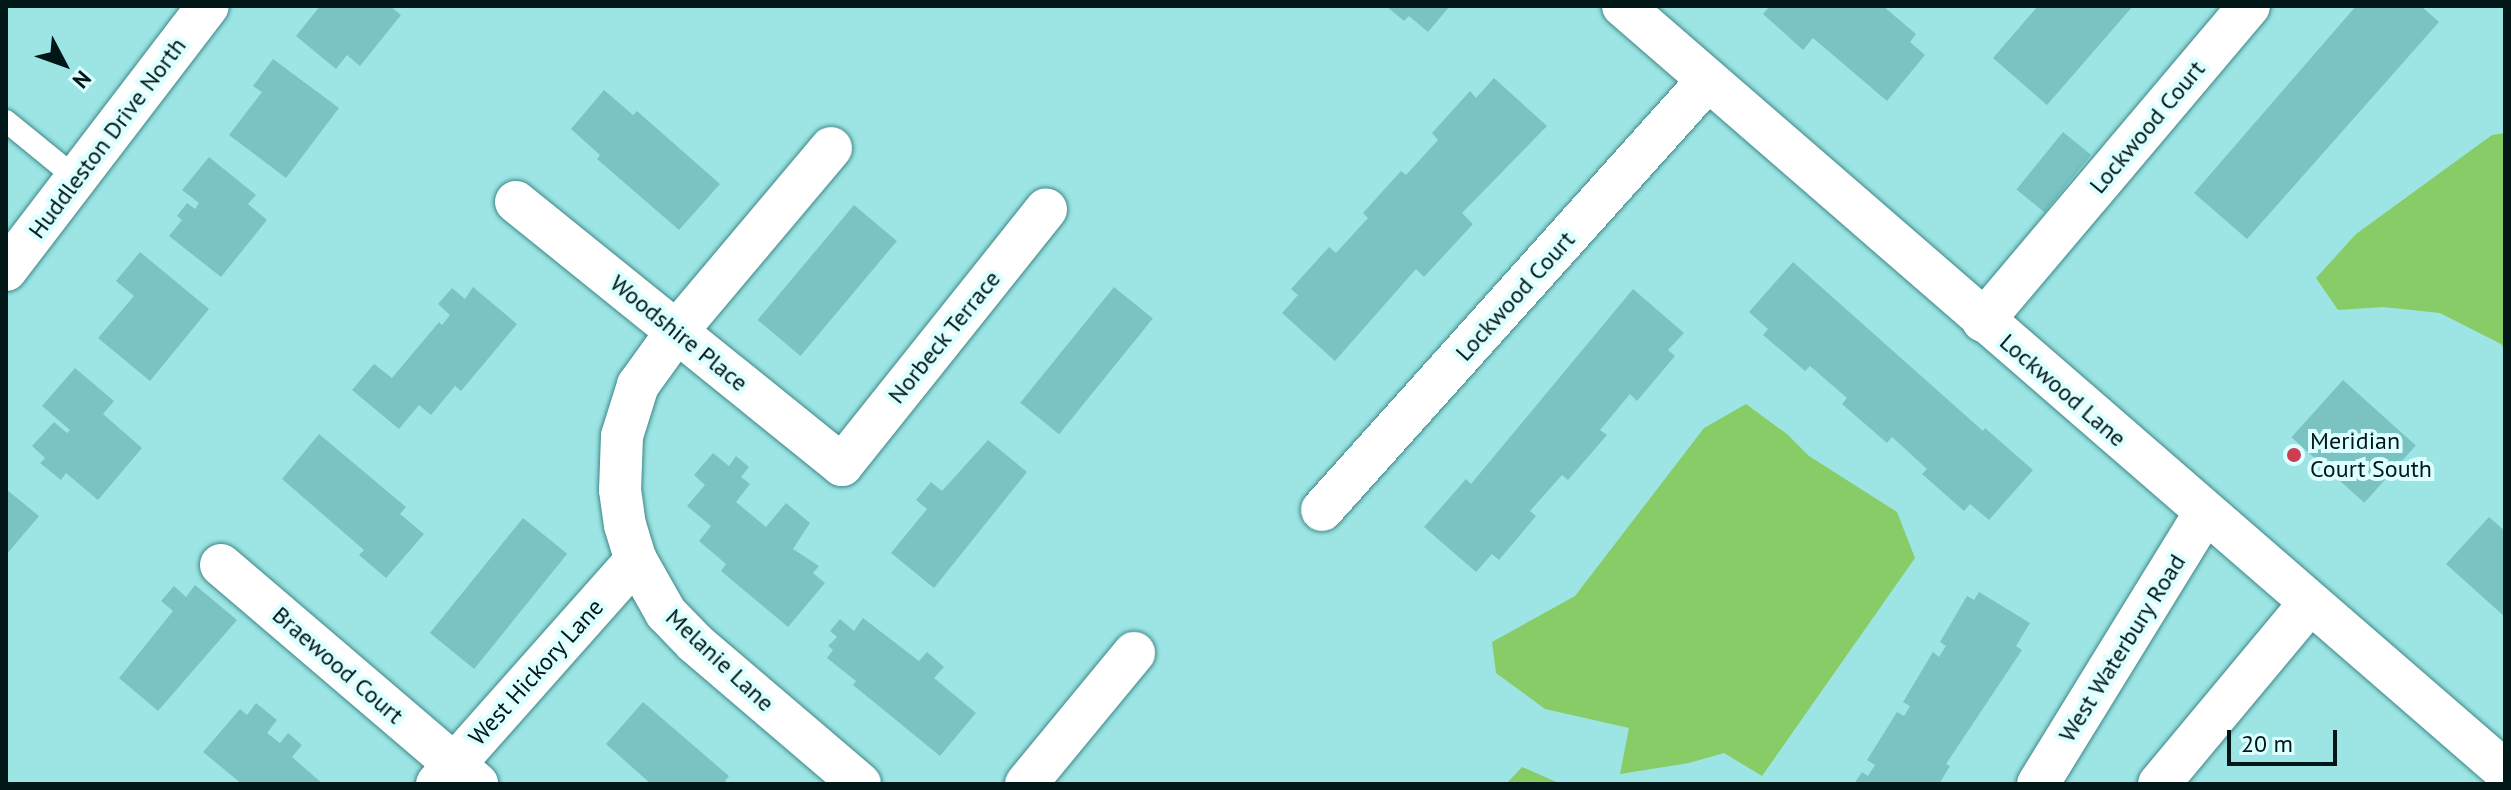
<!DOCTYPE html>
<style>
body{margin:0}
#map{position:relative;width:2511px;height:790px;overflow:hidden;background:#9de5e5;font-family:"PT Sans",sans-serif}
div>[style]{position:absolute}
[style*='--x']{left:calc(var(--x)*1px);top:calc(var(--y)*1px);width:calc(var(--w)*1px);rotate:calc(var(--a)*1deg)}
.water>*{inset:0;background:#87cc66}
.building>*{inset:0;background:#7bc3c3;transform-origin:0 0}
.roads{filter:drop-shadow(0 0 2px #3e8687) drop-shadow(0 0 2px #3e8687)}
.lane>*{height:22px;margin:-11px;padding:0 11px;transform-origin:11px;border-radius:11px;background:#fff}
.street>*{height:42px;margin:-21px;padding:0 21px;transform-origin:21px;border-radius:21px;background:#fff}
.dots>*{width:22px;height:22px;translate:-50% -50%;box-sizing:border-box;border:4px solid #dcffff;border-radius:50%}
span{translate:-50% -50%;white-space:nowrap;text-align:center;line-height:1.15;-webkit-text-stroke:8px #dcffff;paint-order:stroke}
.street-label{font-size:24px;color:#001617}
.poi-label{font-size:24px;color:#001617}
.left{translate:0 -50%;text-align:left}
.frame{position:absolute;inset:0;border:8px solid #001617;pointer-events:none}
.north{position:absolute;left:24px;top:24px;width:80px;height:80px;-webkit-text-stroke:6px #dcffff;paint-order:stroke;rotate:131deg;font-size:22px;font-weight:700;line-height:32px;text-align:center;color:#001617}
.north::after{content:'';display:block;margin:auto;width:28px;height:36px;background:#001617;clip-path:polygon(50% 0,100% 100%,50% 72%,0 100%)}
.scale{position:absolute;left:2227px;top:730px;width:110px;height:36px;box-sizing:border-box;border:4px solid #001617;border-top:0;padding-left:10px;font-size:24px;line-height:28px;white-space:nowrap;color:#001617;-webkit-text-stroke:6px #dcffff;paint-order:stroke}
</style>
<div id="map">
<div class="water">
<i style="clip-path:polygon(2505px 133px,2505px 350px,2501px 344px,2440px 313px,2383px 307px,2338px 310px,2316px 278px,2356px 234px,2492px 135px)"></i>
<i style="clip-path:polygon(1746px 404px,1787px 434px,1809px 456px,1897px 512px,1915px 558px,1762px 776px,1724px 753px,1689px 763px,1620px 774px,1629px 728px,1545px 709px,1496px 673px,1492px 642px,1575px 596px,1704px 428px)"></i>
<i style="clip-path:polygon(1522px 767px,1561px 784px,1506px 784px)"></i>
</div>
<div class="building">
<i style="clip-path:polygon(320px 6px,390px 6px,401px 15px,360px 66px,347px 55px,336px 69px,296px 36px)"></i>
<i style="clip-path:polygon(1386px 6px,1450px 6px,1428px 32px,1409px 16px,1404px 21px)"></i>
<i style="clip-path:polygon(1770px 6px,1883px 6px,1916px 34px,1910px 42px,1925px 55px,1887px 101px,1813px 38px,1803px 50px,1763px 14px)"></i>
<i style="clip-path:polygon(2038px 6px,2133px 6px,2047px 105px,1993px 58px)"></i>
<i style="clip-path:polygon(2356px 6px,2421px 6px,2439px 22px,2247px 239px,2194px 193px)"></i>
<i style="clip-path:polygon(273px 59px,339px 108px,286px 178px,229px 135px,262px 92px,253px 86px)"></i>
<i style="clip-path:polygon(1494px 78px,1547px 126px,1462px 213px,1473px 224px,1424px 277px,1416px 269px,1335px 361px,1282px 313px,1298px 295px,1291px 289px,1329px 247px,1336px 253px,1368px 218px,1363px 213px,1401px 171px,1406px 175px,1438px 140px,1432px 133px,1470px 91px,1476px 98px)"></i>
<i style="clip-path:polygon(604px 90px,633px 115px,637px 111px,720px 184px,679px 230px,597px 159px,600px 155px,571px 129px)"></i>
<i style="left:2063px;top:132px;width:36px;height:74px;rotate:39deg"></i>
<i style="clip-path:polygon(209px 157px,256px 195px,248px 204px,267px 220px,221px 277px,169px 236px,182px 220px,177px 216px,187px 203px,195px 209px,199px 203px,182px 190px)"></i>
<i style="left:854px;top:205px;width:56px;height:150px;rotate:40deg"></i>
<i style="clip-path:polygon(140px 252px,209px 309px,150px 381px,98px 338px,134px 296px,116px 281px)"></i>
<i style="clip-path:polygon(1793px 262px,1983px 431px,1985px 428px,2033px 470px,1989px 520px,1970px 504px,1964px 511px,1922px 474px,1927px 469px,1892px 437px,1887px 443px,1842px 404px,1847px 398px,1810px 366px,1805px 371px,1763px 335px,1768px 329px,1749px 312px)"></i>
<i style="clip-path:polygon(473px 287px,517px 324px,461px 391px,455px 386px,431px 415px,419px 405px,399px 429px,352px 390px,374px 364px,392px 378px,439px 322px,442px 325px,450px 315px,438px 304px,452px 288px,465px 299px)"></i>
<i style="left:1114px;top:287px;width:50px;height:149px;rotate:39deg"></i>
<i style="clip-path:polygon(1633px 289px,1684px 333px,1668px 350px,1675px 356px,1637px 401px,1630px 394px,1600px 430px,1607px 435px,1568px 480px,1562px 475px,1530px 511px,1536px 516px,1499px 560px,1492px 554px,1476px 572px,1424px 527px,1466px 479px,1471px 484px)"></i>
<i style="clip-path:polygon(75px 368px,114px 401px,103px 414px,142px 448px,98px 500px,66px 473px,61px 480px,40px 463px,45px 458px,32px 446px,54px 422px,67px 433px,70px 430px,42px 406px)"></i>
<i style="left:2343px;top:380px;width:98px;height:77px;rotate:42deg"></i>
<i style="clip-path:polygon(319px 434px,406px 507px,400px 514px,424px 534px,386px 578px,359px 555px,364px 550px,282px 479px)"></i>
<i style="clip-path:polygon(988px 440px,1027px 472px,934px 588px,891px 553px,927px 509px,916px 500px,931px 482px,942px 491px)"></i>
<i style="clip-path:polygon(713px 453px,729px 466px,736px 456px,749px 467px,741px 477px,750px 484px,736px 502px,766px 527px,786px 503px,810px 523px,793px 549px,819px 566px,813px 573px,825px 583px,788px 627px,721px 571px,726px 564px,699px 541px,711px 526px,687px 506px,705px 485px,694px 475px)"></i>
<i style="clip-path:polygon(6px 489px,39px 516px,6px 555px)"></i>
<i style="clip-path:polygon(2489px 517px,2505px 531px,2505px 617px,2446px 564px)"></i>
<i style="left:523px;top:518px;width:57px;height:148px;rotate:39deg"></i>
<i style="clip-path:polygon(195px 585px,237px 620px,158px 711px,119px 678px,173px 611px,161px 601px,174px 586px,186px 597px)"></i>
<i style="clip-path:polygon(1979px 592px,2030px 623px,2016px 646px,2022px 650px,1946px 764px,1950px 766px,1939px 784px,1854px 784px,1862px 772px,1868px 776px,1875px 765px,1867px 760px,1897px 712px,1904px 716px,1910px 706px,1903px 702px,1933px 652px,1939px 657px,1946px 646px,1940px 642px,1967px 596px,1974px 600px)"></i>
<i style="clip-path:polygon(863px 618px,919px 661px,927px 652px,944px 667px,934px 678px,976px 713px,940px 756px,853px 685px,856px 681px,827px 658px,833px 650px,828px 646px,837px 637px,830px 631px,840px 619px,854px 631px)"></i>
<i style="clip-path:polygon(643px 702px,729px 776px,725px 781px,728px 784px,651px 784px,606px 744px)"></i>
<i style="clip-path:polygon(256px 703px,277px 720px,267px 733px,280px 743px,288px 733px,302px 745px,292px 757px,323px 784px,242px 784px,203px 752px,240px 709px,247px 715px)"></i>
</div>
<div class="roads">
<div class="lane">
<i style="--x:6;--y:121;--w:90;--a:39.2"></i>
</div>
<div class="street">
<i style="--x:1623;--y:6;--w:1168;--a:40.94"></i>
<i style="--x:831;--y:148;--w:239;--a:130.1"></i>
<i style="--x:677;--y:331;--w:67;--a:125.8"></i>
<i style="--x:638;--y:385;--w:53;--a:107.4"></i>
<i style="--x:622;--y:436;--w:54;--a:92.1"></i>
<i style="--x:620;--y:490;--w:35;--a:82"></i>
<i style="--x:625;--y:525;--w:37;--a:73"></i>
<i style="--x:636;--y:560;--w:61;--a:60.5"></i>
<i style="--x:666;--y:613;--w:42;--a:46"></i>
<i style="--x:695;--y:643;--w:217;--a:40.5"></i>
<i style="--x:516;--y:202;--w:419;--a:38.9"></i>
<i style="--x:842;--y:465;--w:327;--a:-51.4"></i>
<i style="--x:6;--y:270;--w:332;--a:-52.6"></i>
<i style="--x:1983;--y:321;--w:412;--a:-49.8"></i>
<i style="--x:1322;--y:510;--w:576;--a:-48.09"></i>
<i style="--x:221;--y:565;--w:337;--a:40.5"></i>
<i style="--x:437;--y:784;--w:300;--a:-48.4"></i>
<i style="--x:1026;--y:784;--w:170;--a:-50.5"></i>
<i style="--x:2038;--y:784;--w:318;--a:-58.4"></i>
<i style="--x:2159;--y:784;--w:234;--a:-50.2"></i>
</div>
</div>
<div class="dots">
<i style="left:2294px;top:455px;background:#ce3e53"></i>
</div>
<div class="street-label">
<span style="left:2147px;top:127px;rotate:-50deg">Lockwood Court</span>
<span style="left:107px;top:138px;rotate:-53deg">Huddleston Drive North</span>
<span style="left:1515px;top:296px;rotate:-48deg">Lockwood Court</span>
<span style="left:679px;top:333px;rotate:39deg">Woodshire Place</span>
<span style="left:944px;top:337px;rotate:-51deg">Norbeck Terrace</span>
<span style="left:2063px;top:390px;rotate:41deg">Lockwood Lane</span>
<span style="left:2122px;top:648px;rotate:-58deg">West Waterbury Road</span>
<span style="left:720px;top:660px;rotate:43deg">Melanie Lane</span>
<span style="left:338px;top:665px;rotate:41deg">Braewood Court</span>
<span style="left:536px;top:672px;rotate:-48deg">West Hickory Lane</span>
</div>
<div class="poi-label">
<span class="left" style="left:2310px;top:455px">Meridian<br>Court South</span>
</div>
<div class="frame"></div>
<div class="north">N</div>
<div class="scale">20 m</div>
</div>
